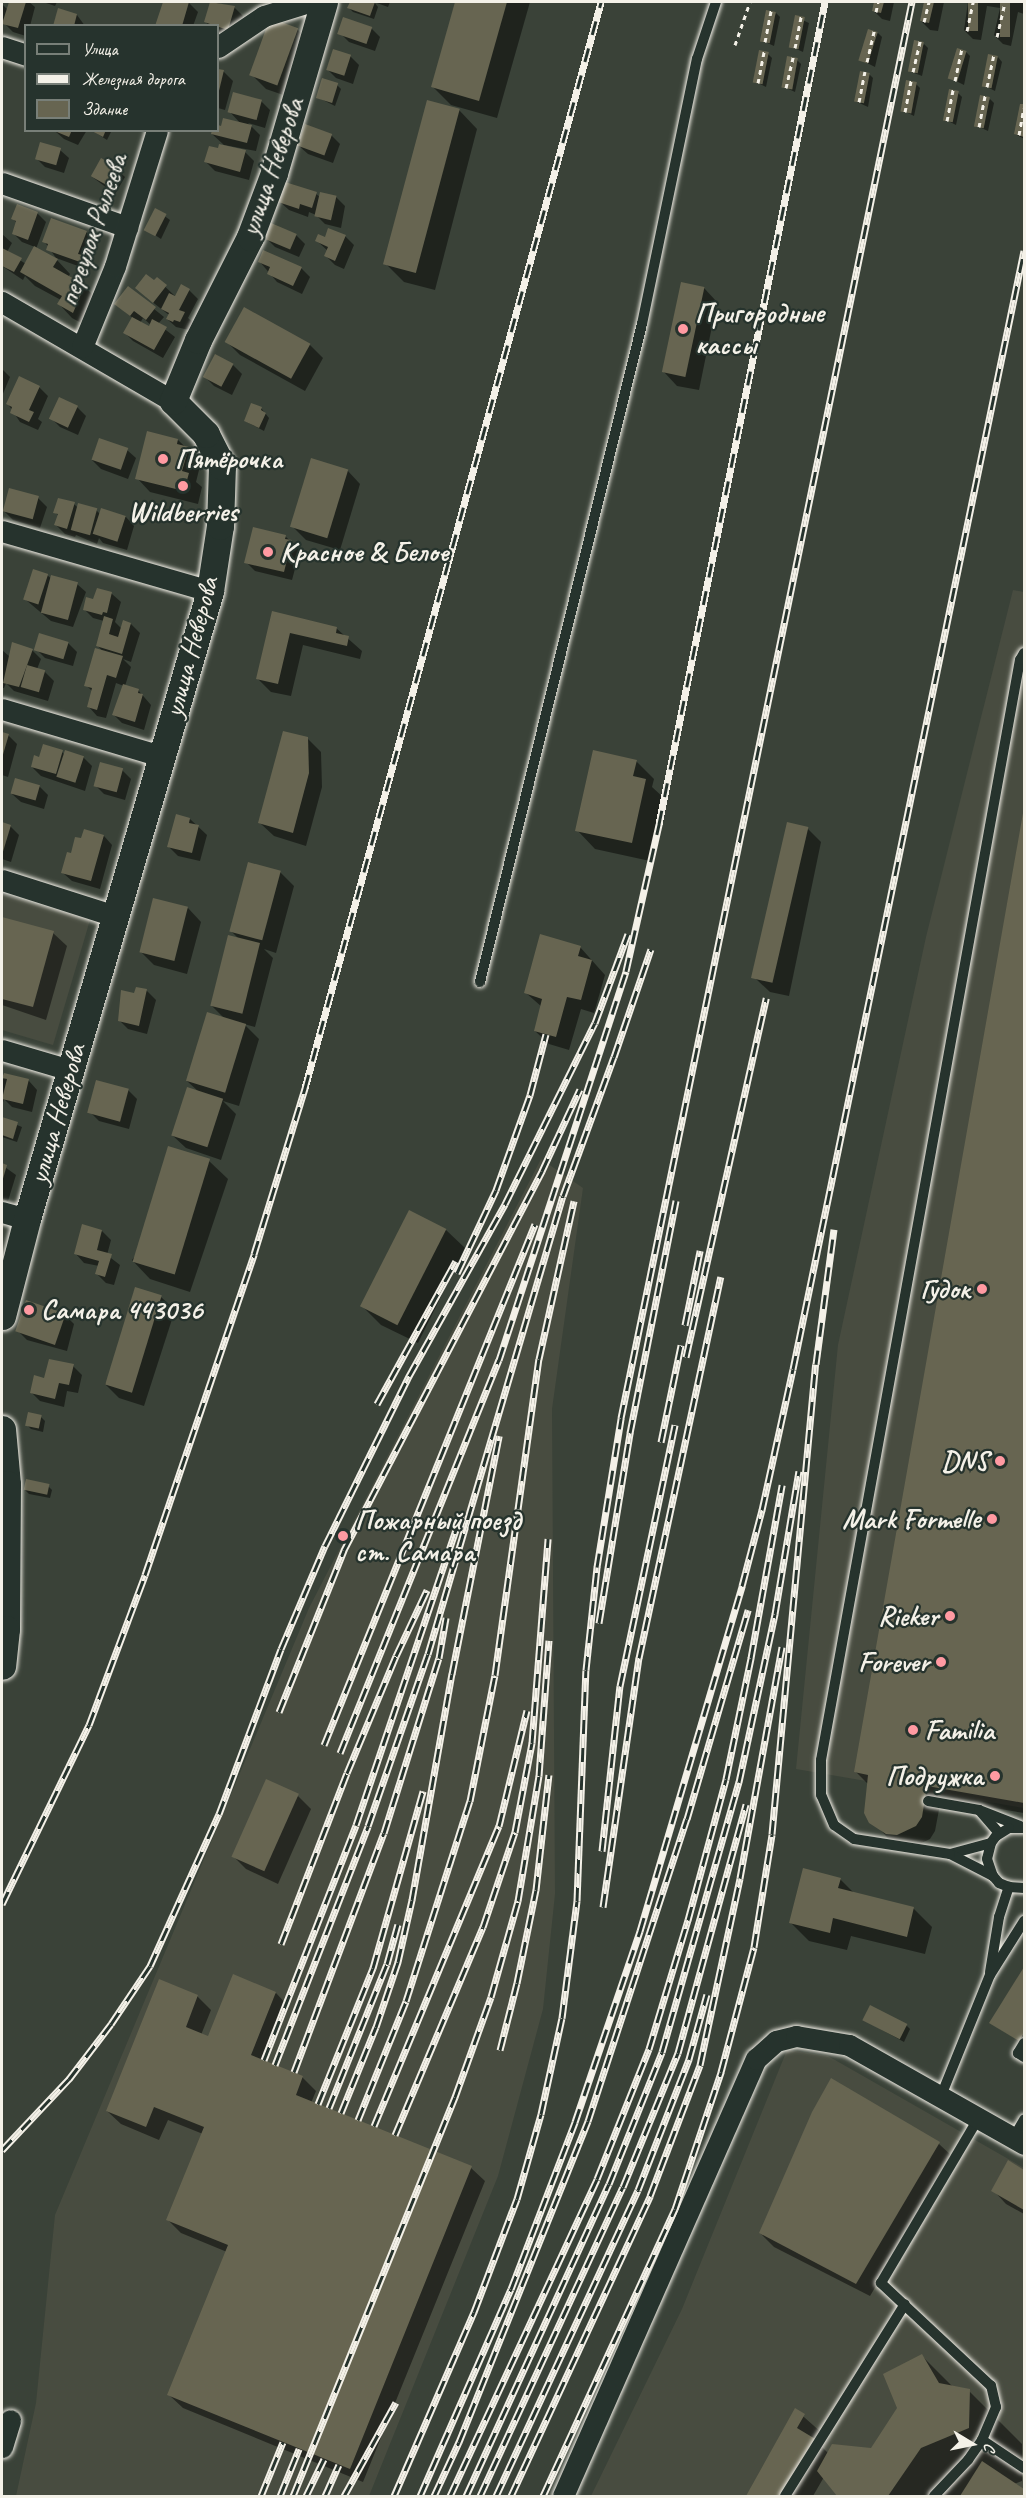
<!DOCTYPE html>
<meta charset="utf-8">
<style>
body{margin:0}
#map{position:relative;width:1026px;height:2498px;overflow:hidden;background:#3a4238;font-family:Caveat,sans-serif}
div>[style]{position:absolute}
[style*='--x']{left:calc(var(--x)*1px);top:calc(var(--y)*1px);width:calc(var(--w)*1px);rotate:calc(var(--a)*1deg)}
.built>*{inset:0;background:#484c40}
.shadow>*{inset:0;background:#0007}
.building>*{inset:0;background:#676551;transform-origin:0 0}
.path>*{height:3px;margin-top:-1.5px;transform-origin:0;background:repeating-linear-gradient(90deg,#f4f1e8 0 4.5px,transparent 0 9px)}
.roads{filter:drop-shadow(0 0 2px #f4f1e8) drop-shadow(0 0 2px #f4f1e8)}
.service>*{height:10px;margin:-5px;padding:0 5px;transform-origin:5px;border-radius:5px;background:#26332d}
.minor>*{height:21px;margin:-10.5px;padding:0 10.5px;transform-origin:10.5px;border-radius:10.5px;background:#26332d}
.tertiary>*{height:27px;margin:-13.5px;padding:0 13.5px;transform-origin:13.5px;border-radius:13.5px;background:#26332d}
.rail>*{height:7px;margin-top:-3.5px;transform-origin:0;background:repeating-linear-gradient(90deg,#26332d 0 14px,#f4f1e8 0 28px);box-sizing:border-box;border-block:2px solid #f4f1e8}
.dots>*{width:16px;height:16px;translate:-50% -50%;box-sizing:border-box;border:3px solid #26332d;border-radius:50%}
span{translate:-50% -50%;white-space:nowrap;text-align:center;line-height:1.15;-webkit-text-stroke:4.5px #26332d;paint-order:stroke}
.street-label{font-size:28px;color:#f4f1e8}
.poi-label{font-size:28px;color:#f4f1e8;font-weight:700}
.left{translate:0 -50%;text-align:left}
.right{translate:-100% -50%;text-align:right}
.frame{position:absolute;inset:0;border:3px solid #f4f1e8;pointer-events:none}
.legend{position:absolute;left:24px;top:24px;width:195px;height:108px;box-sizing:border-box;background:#26332d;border:2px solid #787f78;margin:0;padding:8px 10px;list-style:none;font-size:18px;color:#f4f1e8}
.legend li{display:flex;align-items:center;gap:12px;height:30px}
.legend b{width:30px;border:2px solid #787f78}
.north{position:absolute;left:942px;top:2414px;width:60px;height:60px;-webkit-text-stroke:4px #26332d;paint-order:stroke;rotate:100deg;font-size:16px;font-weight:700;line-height:24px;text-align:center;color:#f4f1e8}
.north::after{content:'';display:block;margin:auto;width:21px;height:27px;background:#f4f1e8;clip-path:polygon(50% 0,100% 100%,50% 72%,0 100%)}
</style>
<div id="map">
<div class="built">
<i style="clip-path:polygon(1013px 590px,1024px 592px,1024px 1808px,796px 1769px,838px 1345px,926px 937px)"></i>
<i style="clip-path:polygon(2px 894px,90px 920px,53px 1045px,2px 1030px)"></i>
<i style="clip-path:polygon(541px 1159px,583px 1188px,552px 1409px,555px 1894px,543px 2009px,498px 2176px,369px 2496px,16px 2496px,36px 2403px,55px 2215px,309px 1608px)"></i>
<i style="clip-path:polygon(787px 2050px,828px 2056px,1024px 2168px,1024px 2496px,591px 2496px,682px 2309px)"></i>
</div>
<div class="shadow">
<i style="clip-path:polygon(10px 2px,29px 2px,35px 7px,30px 26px,26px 26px,26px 36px,13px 32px,3px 22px,2px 25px,2px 4px,8px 10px)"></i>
<i style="clip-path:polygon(43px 2px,57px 2px,55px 6px)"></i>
<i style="clip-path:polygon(164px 2px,189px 3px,198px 12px,193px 26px,156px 26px)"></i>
<i style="clip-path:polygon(212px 2px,234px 7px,243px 16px,237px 37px,218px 32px,218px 26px,209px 26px,206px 22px)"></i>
<i style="clip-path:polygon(351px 2px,390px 2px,388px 7px,374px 2px,378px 7px,374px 19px,353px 12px,349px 8px)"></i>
<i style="clip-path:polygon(457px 2px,530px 2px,497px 118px,451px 105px,433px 87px)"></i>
<i style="clip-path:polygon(875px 2px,894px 2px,890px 21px,882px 19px,873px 10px)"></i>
<i style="clip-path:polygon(925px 2px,944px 2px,938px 31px,930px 30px,921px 21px)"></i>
<i style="clip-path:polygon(968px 2px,1024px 2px,1024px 14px,1018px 12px,1011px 46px,1003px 44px,994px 35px,1000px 8px,987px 6px,981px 40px,973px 39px,964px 30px)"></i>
<i style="clip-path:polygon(776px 13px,780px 17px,774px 46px,761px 40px)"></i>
<i style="clip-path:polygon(77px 15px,85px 26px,55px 26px)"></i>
<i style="clip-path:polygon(796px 17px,809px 23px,803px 52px,790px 46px)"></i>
<i style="clip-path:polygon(371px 28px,380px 37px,375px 51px,349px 42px,340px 33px)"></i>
<i style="clip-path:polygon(297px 29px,311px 43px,292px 98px,266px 89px,252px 75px)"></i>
<i style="clip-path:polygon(878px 33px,882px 37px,875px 67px,863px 61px)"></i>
<i style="clip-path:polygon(924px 44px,928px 48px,922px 76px,909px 71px)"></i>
<i style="clip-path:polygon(966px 52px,970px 56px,964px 85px,952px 79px)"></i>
<i style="clip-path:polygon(768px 54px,772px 58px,766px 87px,754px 81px)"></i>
<i style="clip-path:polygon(350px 56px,359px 65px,353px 84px,336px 78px,327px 69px)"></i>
<i style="clip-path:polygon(998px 57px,1002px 62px,995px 91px,983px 85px)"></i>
<i style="clip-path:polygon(797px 60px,801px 64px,795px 92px,782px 86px)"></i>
<i style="clip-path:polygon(218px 70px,224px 72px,233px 81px,225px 110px,218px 108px)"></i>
<i style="clip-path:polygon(869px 74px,873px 78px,868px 107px,855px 101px)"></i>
<i style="clip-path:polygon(916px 84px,920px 88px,914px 116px,902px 110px)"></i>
<i style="clip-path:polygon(337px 85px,341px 89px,335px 106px,317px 97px)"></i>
<i style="clip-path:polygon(958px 93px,962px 97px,956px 125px,944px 119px)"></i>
<i style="clip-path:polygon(990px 99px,994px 103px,988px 131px,975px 125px)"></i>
<i style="clip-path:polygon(261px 101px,270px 110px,265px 128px,248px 123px,260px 135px,256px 151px,224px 145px,212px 134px,218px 130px,218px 127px,241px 124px,229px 111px)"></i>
<i style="clip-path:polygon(1022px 105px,1024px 106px,1024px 139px,1015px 134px)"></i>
<i style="clip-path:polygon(459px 110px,477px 129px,435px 290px,404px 282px,386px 264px)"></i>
<i style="clip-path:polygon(87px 130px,78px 145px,64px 139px,55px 131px)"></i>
<i style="clip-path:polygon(112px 130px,107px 140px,93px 131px,93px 130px)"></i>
<i style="clip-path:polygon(331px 135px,340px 144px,333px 163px,308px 154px,299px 146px)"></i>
<i style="clip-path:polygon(60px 150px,69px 158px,64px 173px,45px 167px,36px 158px)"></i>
<i style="clip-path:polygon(245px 152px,254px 161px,249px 180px,215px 171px,206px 162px)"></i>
<i style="clip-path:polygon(116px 169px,125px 177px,115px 194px,91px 176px)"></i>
<i style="clip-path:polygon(316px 194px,320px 197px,336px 197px,345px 206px,341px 228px,325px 224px,316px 215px,309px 212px,308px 217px,289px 210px,280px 202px)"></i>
<i style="clip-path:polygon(18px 206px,38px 214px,46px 222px,36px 249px,57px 260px,70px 274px,68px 277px,84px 286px,98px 300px,87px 326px,72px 318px,59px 304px,61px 300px,35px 286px,25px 276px,23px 280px,2px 266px,2px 234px,12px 243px,7px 252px,26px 264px,35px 247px,22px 242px,13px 233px,17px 223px,13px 219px)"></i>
<i style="clip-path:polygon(156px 210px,170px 220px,161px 239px,146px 229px)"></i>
<i style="clip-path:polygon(86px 232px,95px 241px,87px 262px,91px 265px,89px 270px,56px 258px,44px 241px)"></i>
<i style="clip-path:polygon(296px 235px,305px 244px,299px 257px,275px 247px,266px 238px)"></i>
<i style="clip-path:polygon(345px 236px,354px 245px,344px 269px,335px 265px,326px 256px,328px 251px,317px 241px)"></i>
<i style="clip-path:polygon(260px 262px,301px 268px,310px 277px,302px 294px,277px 282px)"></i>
<i style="clip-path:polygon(157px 279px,176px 297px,189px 290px,198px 299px,188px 318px,193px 322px,189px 330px,176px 327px,167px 319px,169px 315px,146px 297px)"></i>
<i style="clip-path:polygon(evenodd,128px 288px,164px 317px,158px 324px,175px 337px,163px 358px,133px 341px,125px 333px,133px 318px,125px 312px,128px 288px,143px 318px,151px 325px,149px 328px,140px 323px,143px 318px)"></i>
<i style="clip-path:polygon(704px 288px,717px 302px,699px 390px,677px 386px,664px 372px)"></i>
<i style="clip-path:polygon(245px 309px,310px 345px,323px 358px,305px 391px,240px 355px,227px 342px)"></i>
<i style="clip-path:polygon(233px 365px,242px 374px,232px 395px,214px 386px,205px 377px)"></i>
<i style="clip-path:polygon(2px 369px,10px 377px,2px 396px)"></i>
<i style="clip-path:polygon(39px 387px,48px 396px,38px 419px,42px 422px,38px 430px,20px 422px,8px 404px)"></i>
<i style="clip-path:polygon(77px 407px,86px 416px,78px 435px,60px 427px,51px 418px)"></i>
<i style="clip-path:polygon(261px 408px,269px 418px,264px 431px,245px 421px)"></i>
<i style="clip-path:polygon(178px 440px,201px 462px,196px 482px,202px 487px,198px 504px,150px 492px,137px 478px)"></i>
<i style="clip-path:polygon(127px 450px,136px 458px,128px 479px,101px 469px,92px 460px)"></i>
<i style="clip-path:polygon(347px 470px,360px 484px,340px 550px,306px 540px,292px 526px)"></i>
<i style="clip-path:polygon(38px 498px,47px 507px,40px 528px,13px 520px,4px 511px)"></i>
<i style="clip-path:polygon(74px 504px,78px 508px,96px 510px,100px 514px,126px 517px,134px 526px,127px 550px,103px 543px,99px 538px,97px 544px,76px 535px,75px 537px,65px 534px,56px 525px,59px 516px,55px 512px)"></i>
<i style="clip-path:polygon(286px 537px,300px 550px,292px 580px,255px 571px,246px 562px)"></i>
<i style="clip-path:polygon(47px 575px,52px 579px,77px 584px,86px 592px,73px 627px,51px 621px,26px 600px)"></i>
<i style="clip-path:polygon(98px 589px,112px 594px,121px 602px,115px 622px,122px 629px,131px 624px,140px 633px,131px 662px,123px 659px,131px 667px,125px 686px,138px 690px,151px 705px,144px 730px,122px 723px,113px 714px,124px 686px,116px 683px,106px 718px,97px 716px,89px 707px,93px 692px,86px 685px,104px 653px,97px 645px,104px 621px,93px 618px,85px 610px,95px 601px)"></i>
<i style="clip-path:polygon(273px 613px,336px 628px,362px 651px,360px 659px,303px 645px,291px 696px,271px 692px,257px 678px)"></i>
<i style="clip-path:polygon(68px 643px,77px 652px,73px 666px,45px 658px,36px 649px)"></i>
<i style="clip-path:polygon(2px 650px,10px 657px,32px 650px,41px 659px,37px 669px,45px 672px,54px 681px,48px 701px,14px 691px,6px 683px,4px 688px,2px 688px)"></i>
<i style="clip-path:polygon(2px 733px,8px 735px,17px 744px,8px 777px,2px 775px)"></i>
<i style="clip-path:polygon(308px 739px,321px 752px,322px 787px,306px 846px,274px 836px,260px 823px)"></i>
<i style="clip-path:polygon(62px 752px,65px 755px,83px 757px,92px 766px,85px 791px,41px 776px,32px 767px)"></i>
<i style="clip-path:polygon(636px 761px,654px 779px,652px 787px,664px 798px,650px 861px,595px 849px,577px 830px)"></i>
<i style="clip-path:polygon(122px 770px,131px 779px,125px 800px,104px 794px,95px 785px)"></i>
<i style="clip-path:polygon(39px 786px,48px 795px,44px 809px,21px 802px,12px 794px)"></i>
<i style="clip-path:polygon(1024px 815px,1024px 1813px,941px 1799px,935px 1831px,930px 1839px,911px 1848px,892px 1843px,866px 1813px,868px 1784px,856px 1772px)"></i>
<i style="clip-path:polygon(190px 819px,207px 835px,200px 861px,178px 856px,169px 847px)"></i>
<i style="clip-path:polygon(2px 824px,10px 826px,19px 835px,11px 862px,2px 859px)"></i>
<i style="clip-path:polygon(807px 828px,821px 842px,789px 996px,770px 992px,756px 979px)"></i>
<i style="clip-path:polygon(104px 836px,112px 845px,100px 889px,72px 881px,63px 873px,72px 854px)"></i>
<i style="clip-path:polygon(280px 872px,294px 886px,276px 953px,264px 949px,273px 958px,255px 1027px,244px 1024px,259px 1039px,239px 1106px,223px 1101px,236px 1114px,221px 1160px,186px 1148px,172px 1135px,199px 1092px,187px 1081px,225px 1019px,211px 1005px,240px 940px,231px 931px)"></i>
<i style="clip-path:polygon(188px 908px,201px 922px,187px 974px,154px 965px,141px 952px)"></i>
<i style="clip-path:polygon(2px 918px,53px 933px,67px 946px,46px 1020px,2px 1005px)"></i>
<i style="clip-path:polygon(580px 947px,605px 975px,594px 1013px,581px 1009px,569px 1050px,549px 1044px,535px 1031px,542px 1007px,526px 993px)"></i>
<i style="clip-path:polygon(147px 991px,156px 1000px,147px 1034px,128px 1029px,119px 1020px,135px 995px)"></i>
<i style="clip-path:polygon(5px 1075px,29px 1081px,37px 1090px,32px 1112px,12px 1107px,4px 1099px,2px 1106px,2px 1077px,4px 1079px)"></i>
<i style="clip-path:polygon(128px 1090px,137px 1099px,129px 1129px,99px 1121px,90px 1112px)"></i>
<i style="clip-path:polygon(2px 1119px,22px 1127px,17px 1142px,2px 1137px)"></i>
<i style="clip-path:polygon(209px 1161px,228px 1179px,190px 1292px,150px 1279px,132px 1260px)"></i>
<i style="clip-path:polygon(2px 1165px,16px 1175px,8px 1201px,2px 1199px)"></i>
<i style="clip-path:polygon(409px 1212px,446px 1230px,465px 1248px,418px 1343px,381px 1325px,363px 1307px)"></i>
<i style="clip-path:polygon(102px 1231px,111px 1240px,107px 1255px,120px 1265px,114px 1285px,106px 1283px,97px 1274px,99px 1266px,84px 1263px,76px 1254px)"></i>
<i style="clip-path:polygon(161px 1297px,175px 1310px,144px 1406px,119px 1398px,105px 1384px)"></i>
<i style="clip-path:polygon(65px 1315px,74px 1324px,67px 1351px,27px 1340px,19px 1332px)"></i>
<i style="clip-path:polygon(73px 1366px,82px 1375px,78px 1393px,67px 1391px,64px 1407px,40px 1401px,31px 1392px,45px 1379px)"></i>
<i style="clip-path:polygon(41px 1417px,45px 1421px,43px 1432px,31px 1429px,27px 1425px)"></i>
<i style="clip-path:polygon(48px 1486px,52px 1490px,50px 1498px,29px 1494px,25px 1490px)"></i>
<i style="clip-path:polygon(298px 1796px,311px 1809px,278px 1884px,246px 1869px,233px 1856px)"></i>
<i style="clip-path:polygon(840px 1879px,855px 1894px,914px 1909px,932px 1927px,925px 1954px,851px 1936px,847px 1950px,809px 1941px,791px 1923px)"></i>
<i style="clip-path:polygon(1024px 1970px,1024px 2044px,991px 2023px)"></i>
<i style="clip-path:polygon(276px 1993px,289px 2007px,266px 2063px,302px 2077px,316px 2091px,311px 2103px,471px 2168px,485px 2181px,363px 2482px,183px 2408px,169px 2395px,227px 2252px,181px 2233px,168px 2220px,203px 2134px,168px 2120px,159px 2140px,121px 2124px,107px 2111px,197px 1996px,211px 2010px,201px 2035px,209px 2038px)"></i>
<i style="clip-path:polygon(864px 2020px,906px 2025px,910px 2029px,904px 2042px)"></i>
<i style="clip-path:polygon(832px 2080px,939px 2144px,953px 2157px,870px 2296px,774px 2247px,760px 2233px)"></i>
<i style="clip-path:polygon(1009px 2162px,1024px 2171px,1024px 2214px,1006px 2204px,993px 2190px)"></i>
<i style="clip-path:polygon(922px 2356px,953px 2387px,969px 2391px,1022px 2444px,1022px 2481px,1014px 2484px,1024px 2491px,1024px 2496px,839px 2496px,824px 2477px,813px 2496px,748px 2496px,796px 2410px,822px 2433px,817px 2442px,828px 2453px,872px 2450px,898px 2408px)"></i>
</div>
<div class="building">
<i style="clip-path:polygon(9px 2px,26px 2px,18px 28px,2px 24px)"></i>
<i style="clip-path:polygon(163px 2px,189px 2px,182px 26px,155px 26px)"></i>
<i style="clip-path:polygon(210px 2px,235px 6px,228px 30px,204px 22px)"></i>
<i style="clip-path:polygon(350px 2px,375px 2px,370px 16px,347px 8px)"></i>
<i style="clip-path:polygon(455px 2px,507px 2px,479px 101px,431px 87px)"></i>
<i style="clip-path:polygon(874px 2px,884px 2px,881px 13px,872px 11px)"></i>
<i style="clip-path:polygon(924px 2px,934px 2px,929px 23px,920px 21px)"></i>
<i style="left:968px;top:2px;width:10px;height:29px"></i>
<i style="left:1000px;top:2px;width:10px;height:35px"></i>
<i style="clip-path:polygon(58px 8px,77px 14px,74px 26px,53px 26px)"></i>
<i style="left:766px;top:10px;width:10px;height:32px;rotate:11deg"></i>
<i style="left:795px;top:15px;width:10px;height:33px;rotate:11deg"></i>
<i style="left:343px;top:17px;width:31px;height:18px;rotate:19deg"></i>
<i style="left:270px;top:18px;width:30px;height:61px;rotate:20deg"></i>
<i style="left:868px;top:29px;width:10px;height:33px;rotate:17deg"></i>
<i style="left:914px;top:40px;width:10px;height:32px;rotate:11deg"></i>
<i style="left:957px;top:48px;width:10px;height:32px;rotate:17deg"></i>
<i style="left:333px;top:49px;width:19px;height:22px;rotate:18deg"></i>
<i style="left:759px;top:50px;width:10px;height:33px;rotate:11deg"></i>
<i style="left:988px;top:54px;width:10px;height:33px;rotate:11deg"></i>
<i style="left:787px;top:56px;width:11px;height:32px;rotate:10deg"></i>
<i style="clip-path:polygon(218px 69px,224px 70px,218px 95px)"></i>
<i style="left:860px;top:71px;width:10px;height:31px;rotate:11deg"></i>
<i style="left:322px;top:78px;width:17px;height:21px;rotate:17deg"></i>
<i style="left:906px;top:80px;width:11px;height:32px;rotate:10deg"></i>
<i style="left:949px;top:89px;width:10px;height:32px;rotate:11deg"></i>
<i style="left:233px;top:92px;width:30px;height:21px;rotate:15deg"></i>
<i style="left:980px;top:95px;width:10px;height:32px;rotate:11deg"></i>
<i style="left:427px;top:100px;width:34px;height:170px;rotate:15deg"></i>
<i style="clip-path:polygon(1020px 104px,1024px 104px,1024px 137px,1014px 134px)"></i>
<i style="clip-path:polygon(223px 118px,252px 125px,247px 143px,211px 134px,212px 130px,218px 130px,218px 125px,221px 126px)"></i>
<i style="left:305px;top:124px;width:29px;height:23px;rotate:20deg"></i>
<i style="clip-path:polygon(52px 130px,72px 130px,69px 137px)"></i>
<i style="clip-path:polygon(90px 130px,106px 130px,103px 137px)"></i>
<i style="left:40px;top:142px;width:22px;height:18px;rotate:16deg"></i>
<i style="clip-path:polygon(219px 144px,246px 150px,240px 172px,204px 162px,209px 146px,218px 148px)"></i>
<i style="left:101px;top:158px;width:18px;height:21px;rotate:29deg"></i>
<i style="clip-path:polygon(285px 182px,317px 192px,312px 208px,300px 204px,299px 209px,278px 202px)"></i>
<i style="left:320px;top:192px;width:17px;height:25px;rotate:13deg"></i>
<i style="clip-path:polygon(17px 204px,38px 212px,28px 240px,12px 234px,16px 221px,11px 219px)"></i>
<i style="left:155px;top:208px;width:13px;height:25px;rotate:27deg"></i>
<i style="clip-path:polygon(51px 218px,87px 231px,78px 254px,83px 255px,80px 262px,46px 250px,48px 244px,42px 242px)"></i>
<i style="left:271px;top:223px;width:28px;height:17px;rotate:23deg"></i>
<i style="clip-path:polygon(328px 228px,346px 235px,335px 261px,324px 256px,328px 247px,315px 241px,318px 234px,325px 237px)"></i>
<i style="clip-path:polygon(34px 246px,58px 259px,53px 267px,85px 285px,73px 313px,57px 304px,62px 296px,20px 272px)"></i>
<i style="clip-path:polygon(2px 248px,22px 258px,14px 272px,2px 266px)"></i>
<i style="clip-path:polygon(263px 250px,302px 267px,293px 286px,267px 274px,270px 267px,258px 262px)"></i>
<i style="clip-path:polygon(146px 274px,154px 280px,157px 277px,167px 285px,153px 303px,135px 288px)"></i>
<i style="left:681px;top:282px;width:24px;height:92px;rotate:12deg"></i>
<i style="clip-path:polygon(181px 284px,190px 289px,179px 310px,185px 312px,180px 322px,174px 320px,173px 322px,166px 319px,169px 313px,161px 309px,169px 293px,175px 296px)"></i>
<i style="clip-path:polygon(128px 286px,156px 307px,146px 320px,134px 311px,130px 316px,114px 304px)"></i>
<i style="left:244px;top:307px;width:76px;height:40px;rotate:29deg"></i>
<i style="clip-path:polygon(132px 317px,149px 326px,152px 319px,167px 327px,154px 350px,123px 333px)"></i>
<i style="left:215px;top:354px;width:21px;height:26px;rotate:28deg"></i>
<i style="clip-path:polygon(19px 376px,40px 386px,29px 410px,34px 412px,29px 422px,10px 413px,12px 407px,6px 404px)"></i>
<i style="left:59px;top:397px;width:21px;height:24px;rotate:25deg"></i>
<i style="clip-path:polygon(251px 403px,262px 407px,261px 410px,266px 413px,259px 428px,244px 421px)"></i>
<i style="clip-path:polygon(147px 431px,178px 439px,177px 444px,189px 447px,182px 471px,189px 473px,184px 491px,135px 479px)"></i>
<i style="left:99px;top:438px;width:31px;height:23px;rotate:19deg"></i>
<i style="left:311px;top:458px;width:39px;height:72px;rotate:17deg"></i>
<i style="left:9px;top:488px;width:31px;height:24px;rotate:15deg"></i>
<i style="clip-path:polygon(58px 498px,75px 502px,67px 529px,54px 525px,58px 514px,53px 513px)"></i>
<i style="left:78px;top:503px;width:20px;height:28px;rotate:15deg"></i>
<i style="left:101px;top:508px;width:26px;height:27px;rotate:18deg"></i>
<i style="clip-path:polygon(253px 527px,286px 535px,285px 539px,292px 540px,284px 572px,244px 563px)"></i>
<i style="left:33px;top:569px;width:16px;height:32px;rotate:18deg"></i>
<i style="left:51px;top:575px;width:28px;height:39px;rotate:15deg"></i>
<i style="clip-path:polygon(97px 588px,112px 592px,107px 613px,103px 612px,102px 615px,83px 610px,86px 597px,93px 599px)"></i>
<i style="clip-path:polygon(272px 611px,337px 627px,336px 633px,349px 636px,347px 646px,290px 633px,278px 684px,256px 679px)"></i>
<i style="clip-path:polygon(104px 616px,113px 619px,109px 634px,118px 637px,123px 620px,131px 623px,122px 654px,96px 646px)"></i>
<i style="left:39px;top:633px;width:31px;height:18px;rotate:17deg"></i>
<i style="clip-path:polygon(12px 642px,33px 649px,19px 687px,3px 683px)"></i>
<i style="clip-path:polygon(95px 648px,123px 656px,116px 678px,107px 675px,97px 710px,87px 707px,92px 688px,84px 686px)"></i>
<i style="left:27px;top:665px;width:19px;height:23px;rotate:16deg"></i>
<i style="clip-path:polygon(123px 684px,139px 689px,138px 693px,143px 694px,135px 722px,112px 715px)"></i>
<i style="clip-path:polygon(283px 731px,308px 737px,309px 773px,293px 833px,258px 823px)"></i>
<i style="clip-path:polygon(2px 732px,9px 734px,2px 758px)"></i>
<i style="clip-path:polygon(43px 744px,63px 750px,56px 774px,31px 767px,34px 755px,39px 757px)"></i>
<i style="left:65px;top:750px;width:20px;height:28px;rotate:18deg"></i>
<i style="clip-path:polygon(593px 750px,637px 760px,633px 776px,646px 779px,632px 843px,575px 831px)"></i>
<i style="left:100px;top:762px;width:24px;height:25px;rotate:15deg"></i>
<i style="left:15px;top:778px;width:26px;height:16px;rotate:16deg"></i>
<i style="clip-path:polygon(1023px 813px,1024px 1803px,927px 1786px,922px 1817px,916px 1826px,897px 1835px,886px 1834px,869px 1823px,864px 1813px,868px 1775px,854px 1772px)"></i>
<i style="clip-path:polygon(176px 814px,190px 818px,189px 823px,199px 825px,192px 853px,167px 847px)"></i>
<i style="clip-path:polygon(2px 822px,11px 825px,2px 855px)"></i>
<i style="left:787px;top:822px;width:22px;height:160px;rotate:13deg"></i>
<i style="clip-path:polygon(84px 829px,104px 835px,91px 881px,61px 873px,67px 852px,71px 853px,75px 837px,81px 838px)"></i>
<i style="left:248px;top:862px;width:34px;height:72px;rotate:15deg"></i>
<i style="left:153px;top:898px;width:36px;height:56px;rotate:14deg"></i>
<i style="clip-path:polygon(2px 917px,54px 931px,33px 1007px,2px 999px)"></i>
<i style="clip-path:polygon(540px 934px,581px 946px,578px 956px,592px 960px,581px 1000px,567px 997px,556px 1037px,534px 1031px,542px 999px,524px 993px)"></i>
<i style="left:228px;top:935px;width:33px;height:73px;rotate:14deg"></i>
<i style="clip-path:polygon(136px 987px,147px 989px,139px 1026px,118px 1021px,121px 990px,134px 993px)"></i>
<i style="left:207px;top:1012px;width:41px;height:72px;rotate:17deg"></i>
<i style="clip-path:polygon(4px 1073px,29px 1079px,23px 1104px,2px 1099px,7px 1079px,2px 1078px)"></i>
<i style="left:96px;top:1080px;width:34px;height:34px;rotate:15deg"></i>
<i style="left:187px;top:1087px;width:38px;height:51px;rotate:18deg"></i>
<i style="clip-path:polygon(2px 1117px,18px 1122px,13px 1139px,2px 1135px)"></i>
<i style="left:168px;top:1146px;width:44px;height:121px;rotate:17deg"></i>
<i style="clip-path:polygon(2px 1163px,7px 1165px,2px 1182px)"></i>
<i style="left:409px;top:1210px;width:42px;height:108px;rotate:27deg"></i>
<i style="clip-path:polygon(82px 1224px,102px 1230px,97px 1250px,112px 1254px,105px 1277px,95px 1274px,99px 1261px,74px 1254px)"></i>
<i style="left:135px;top:1287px;width:28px;height:102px;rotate:17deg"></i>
<i style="left:26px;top:1300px;width:42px;height:33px;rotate:19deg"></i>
<i style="clip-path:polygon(49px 1359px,74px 1364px,69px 1385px,59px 1383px,55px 1399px,30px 1393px,34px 1375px,44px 1378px)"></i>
<i style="left:28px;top:1412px;width:14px;height:14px;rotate:12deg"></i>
<i style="left:26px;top:1479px;width:24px;height:11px;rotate:12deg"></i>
<i style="left:266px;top:1779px;width:36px;height:85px;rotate:24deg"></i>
<i style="clip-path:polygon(803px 1868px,841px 1878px,838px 1888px,914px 1907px,907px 1937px,833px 1918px,830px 1933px,789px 1923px)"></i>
<i style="clip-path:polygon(1024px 1967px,1024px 2033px,1019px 2041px,989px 2023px)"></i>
<i style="clip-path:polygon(233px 1974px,276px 1992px,251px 2055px,303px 2076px,296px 2095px,472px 2166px,350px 2469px,167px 2395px,228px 2245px,166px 2220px,204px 2127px,154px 2107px,146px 2127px,106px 2111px,159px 1979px,198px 1995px,186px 2027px,208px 2036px)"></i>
<i style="left:870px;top:2005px;width:42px;height:17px;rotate:27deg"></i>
<i style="clip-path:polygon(831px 2078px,940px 2142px,856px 2284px,759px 2233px,812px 2112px)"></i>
<i style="clip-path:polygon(1008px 2160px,1024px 2170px,1024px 2210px,991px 2191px)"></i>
<i style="clip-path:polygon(922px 2354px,939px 2383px,970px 2389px,969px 2428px,921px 2448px,888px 2496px,837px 2496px,817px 2471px,832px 2444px,871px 2448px,897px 2408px,883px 2374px)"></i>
<i style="clip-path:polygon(795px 2408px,805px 2414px,797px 2428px,817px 2440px,785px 2496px,746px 2496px)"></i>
<i style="clip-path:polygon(982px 2461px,1024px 2489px,1024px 2496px,960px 2496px)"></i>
</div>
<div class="path">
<i style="--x:876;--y:12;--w:10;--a:-79"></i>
<i style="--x:924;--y:22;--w:21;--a:-76"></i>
<i style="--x:967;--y:31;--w:30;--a:-78"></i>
<i style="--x:997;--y:37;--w:36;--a:-77"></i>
<i style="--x:765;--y:42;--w:32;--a:-79"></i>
<i style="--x:735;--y:45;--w:46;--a:-70.8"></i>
<i style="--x:795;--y:48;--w:33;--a:-79"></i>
<i style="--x:867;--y:62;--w:32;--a:-77"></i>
<i style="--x:913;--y:72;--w:32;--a:-77"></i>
<i style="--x:955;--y:81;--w:33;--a:-78"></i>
<i style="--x:758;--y:83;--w:32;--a:-79"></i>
<i style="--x:987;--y:87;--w:33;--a:-78"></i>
<i style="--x:786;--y:88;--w:32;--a:-77"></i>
<i style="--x:859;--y:102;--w:31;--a:-79"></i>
<i style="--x:905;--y:112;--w:32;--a:-79"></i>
<i style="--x:947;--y:121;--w:32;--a:-79"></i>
<i style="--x:979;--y:127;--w:32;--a:-79"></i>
<i style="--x:1019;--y:135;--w:27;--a:-80"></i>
</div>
<div class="roads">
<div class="service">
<i style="--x:480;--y:982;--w:678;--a:-76.17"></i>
<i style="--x:642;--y:324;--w:271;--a:-78.3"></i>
<i style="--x:697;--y:59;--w:60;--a:-71.6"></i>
<i style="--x:928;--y:1801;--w:52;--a:10"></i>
<i style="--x:979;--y:1810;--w:44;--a:21.3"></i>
<i style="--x:979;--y:1810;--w:30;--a:49"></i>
<i style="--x:1024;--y:1828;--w:15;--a:180"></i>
<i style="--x:1009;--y:1828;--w:15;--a:148"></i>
<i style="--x:996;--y:1836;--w:9;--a:126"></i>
<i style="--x:991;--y:1843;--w:16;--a:104"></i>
<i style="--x:987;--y:1859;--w:18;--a:71"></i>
<i style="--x:993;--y:1876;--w:9;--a:49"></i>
<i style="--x:999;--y:1883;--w:11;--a:22"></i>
<i style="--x:1009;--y:1887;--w:15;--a:4"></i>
<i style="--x:950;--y:1854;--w:42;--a:-15"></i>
<i style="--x:993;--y:1876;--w:48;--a:-152.9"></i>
<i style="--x:950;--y:1854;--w:97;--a:-171.1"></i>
<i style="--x:854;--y:1839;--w:24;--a:-145"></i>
<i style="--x:834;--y:1825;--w:33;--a:-113"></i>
<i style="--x:821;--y:1795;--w:35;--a:-90"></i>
<i style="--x:821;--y:1760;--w:1118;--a:-79.75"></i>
<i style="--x:1020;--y:660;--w:8;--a:-60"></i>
<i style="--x:990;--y:1972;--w:56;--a:-80.7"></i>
<i style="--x:999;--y:1917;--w:32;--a:-72"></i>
<i style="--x:1024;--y:2043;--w:12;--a:121"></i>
<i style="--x:1018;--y:2053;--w:7;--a:34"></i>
<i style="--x:941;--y:2096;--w:131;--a:-68"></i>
<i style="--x:990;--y:1975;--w:64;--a:-57.8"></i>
<i style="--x:1014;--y:2137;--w:20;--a:-60"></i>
<i style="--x:982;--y:2440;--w:50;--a:33.7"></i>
<i style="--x:785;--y:2496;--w:226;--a:-58"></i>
<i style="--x:934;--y:2496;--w:50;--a:-46.6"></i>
<i style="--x:968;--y:2460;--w:24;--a:-55"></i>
<i style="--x:982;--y:2440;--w:36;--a:-67"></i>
<i style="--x:996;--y:2407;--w:22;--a:-103"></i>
<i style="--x:991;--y:2386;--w:151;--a:-136.9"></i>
<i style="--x:881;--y:2283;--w:193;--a:-59.4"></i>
</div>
<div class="minor">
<i style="--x:2;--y:47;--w:25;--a:18"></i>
<i style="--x:218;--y:47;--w:55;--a:-34"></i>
<i style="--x:264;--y:16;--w:47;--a:-17.3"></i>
<i style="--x:2;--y:183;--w:133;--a:19.4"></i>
<i style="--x:2;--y:302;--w:198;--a:30.1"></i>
<i style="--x:82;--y:347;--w:87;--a:-67.8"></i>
<i style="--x:115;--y:266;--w:142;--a:-72.8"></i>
<i style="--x:2;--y:531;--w:216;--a:16.1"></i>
<i style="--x:2;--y:709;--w:166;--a:16.5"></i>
<i style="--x:2;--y:880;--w:119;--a:17.7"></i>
<i style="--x:2;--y:1050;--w:71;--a:16.4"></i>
<i style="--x:2;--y:1212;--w:26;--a:16"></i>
<i style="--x:2;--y:2447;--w:28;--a:-73"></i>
<i style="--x:563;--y:2496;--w:478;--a:-66.2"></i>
<i style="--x:756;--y:2059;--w:27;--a:-42"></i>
<i style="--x:776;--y:2041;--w:21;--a:-14"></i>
<i style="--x:796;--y:2036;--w:54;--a:9.6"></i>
<i style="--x:849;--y:2045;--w:201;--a:29.5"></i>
</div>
<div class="tertiary">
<i style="--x:2;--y:1316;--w:100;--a:-75.5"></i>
<i style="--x:27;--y:1219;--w:654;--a:-73.75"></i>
<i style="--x:210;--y:591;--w:66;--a:-81.3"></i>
<i style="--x:220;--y:526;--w:60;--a:-88.1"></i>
<i style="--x:222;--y:466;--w:36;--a:-117"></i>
<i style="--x:206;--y:434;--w:47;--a:-135"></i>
<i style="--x:173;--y:401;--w:66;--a:-67.7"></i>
<i style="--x:198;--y:340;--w:115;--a:-63.2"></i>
<i style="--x:250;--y:237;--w:68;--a:-69.4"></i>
<i style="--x:274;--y:173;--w:178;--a:-73.7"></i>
<i style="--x:2;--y:1429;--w:55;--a:84.8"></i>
<i style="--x:7;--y:1484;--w:145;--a:90.4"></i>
<i style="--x:6;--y:1629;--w:37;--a:96"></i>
</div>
</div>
<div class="rail">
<i style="--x:457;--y:1273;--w:92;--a:-64.8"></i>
<i style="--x:496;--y:1190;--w:101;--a:-70.3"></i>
<i style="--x:530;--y:1095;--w:63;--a:-75.3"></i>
<i style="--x:685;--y:1325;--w:76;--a:-78.5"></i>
<i style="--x:686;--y:1357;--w:368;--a:-77.4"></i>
<i style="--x:377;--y:1404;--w:163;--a:-61.1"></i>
<i style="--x:661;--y:1442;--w:99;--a:-78.3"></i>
<i style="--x:599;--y:1623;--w:193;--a:-80.7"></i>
<i style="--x:630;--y:1433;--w:237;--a:-78.8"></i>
<i style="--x:279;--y:1712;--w:175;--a:-68.1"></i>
<i style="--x:344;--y:1550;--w:428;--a:-62.4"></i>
<i style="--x:542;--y:1171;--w:90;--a:-65.1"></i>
<i style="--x:324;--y:1745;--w:562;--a:-67.95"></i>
<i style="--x:340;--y:1753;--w:424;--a:-68"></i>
<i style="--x:499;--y:1360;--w:409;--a:-71.9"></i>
<i style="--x:626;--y:971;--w:151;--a:-77.3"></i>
<i style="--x:659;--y:824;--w:839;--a:-78.58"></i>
<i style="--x:602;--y:1851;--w:166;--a:-83.8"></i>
<i style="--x:620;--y:1686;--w:267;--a:-78.1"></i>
<i style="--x:2;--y:1904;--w:199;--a:-64.1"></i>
<i style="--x:89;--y:1725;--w:160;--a:-69.5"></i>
<i style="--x:145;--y:1575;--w:339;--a:-71.2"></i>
<i style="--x:254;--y:1254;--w:174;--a:-72.9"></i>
<i style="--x:305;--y:1088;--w:1126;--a:-74.75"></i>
<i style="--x:603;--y:1907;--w:252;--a:-81.8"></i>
<i style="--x:639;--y:1658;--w:390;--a:-77.9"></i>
<i style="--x:281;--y:1944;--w:183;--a:-68.9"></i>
<i style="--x:347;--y:1773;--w:127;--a:-67.3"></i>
<i style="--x:396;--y:1656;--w:73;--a:-64.8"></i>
<i style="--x:500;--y:2050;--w:69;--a:-75.8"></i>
<i style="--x:517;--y:1983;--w:95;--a:-78.5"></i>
<i style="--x:536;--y:1890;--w:116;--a:-83.6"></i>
<i style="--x:264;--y:2060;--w:252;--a:-68.6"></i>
<i style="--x:356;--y:1825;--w:328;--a:-71.3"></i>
<i style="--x:275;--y:2065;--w:256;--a:-68.7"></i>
<i style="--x:368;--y:1826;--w:182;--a:-70.8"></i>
<i style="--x:428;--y:1654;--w:477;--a:-73.6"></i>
<i style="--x:563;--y:1196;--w:148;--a:-69.9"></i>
<i style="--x:614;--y:1057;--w:114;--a:-71.1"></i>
<i style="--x:294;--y:2072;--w:255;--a:-69.4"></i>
<i style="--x:384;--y:1833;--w:183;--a:-72.6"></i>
<i style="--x:439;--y:1658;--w:41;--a:-80.1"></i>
<i style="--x:318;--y:2104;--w:147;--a:-68"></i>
<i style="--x:373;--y:1968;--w:184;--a:-74.2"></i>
<i style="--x:329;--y:2108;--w:155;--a:-68.1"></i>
<i style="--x:387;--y:1964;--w:41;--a:-74.6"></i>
<i style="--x:341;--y:2113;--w:93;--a:-67.9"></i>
<i style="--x:376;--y:2027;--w:69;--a:-71.3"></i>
<i style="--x:398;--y:1962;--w:64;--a:-77.3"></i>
<i style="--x:412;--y:1900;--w:230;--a:-80"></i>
<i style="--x:452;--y:1674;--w:243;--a:-78.8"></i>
<i style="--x:358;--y:2120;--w:128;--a:-68"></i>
<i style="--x:406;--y:2001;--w:210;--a:-72.3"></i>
<i style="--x:470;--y:1801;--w:128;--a:-78.8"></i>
<i style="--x:495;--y:1675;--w:319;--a:-82.1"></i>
<i style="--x:539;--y:1359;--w:162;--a:-77.5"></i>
<i style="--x:374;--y:2126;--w:325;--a:-67.4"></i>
<i style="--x:499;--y:1826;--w:119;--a:-76.4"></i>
<i style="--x:395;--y:2135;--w:226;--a:-67.1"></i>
<i style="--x:483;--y:1927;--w:100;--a:-71.4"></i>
<i style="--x:515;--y:1832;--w:91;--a:-79.2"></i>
<i style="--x:532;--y:1743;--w:205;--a:-85.5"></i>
<i style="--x:2;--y:2150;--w:98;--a:-46.7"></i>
<i style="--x:69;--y:2079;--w:69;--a:-52.6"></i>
<i style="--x:111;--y:2024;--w:70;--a:-56.1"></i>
<i style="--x:150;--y:1966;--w:167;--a:-65.6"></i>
<i style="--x:219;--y:1814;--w:176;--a:-69.4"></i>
<i style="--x:281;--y:1649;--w:112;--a:-66.9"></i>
<i style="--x:325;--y:1546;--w:190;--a:-63.7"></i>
<i style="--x:409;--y:1376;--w:197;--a:-60.8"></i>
<i style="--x:505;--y:1204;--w:202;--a:-63.6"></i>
<i style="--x:595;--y:1023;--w:95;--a:-69.7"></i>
<i style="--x:261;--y:2496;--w:58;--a:-67.8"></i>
<i style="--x:280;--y:2496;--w:51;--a:-68"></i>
<i style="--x:293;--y:2496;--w:431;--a:-67.9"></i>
<i style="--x:455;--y:2097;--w:106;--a:-70.2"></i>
<i style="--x:491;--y:1997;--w:100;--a:-74.3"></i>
<i style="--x:518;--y:1901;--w:127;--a:-80.5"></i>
<i style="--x:539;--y:1776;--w:136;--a:-85.8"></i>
<i style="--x:306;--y:2496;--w:41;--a:-64.1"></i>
<i style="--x:325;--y:2496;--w:34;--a:-66"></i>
<i style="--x:344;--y:2496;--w:107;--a:-61"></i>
<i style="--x:394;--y:2496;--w:201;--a:-66.5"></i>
<i style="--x:474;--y:2312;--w:121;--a:-69.2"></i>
<i style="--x:517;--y:2199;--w:88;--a:-74.2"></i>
<i style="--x:541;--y:2114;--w:98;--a:-77.7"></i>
<i style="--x:562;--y:2018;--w:118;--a:-82.7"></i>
<i style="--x:577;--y:1901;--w:231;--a:-87.8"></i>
<i style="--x:586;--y:1670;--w:104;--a:-83.9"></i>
<i style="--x:597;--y:1567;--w:151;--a:-80.8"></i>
<i style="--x:621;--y:1418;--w:1446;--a:-78.39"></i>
<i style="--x:420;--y:2496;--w:226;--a:-66.3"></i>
<i style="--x:511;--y:2289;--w:179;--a:-69"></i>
<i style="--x:575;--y:2122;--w:202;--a:-71.2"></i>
<i style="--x:640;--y:1931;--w:360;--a:-73.5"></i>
<i style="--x:742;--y:1586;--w:79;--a:-75.3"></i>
<i style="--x:762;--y:1510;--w:144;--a:-77.6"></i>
<i style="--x:793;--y:1369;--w:1142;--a:-78.33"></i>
<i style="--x:434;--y:2496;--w:60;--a:-65.2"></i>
<i style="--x:459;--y:2442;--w:346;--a:-68.1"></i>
<i style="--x:588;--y:2121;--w:318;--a:-71.9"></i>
<i style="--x:687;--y:1819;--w:218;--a:-73.7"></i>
<i style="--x:450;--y:2496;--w:349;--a:-65.1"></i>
<i style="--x:597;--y:2179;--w:140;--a:-68.2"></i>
<i style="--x:649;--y:2049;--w:135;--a:-73.2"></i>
<i style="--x:688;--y:1920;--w:146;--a:-74.9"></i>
<i style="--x:726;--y:1779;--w:124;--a:-78.3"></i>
<i style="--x:751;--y:1658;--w:176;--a:-79.8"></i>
<i style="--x:466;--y:2496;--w:343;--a:-65.4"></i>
<i style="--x:609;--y:2184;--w:142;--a:-68.1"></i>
<i style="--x:662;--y:2052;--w:281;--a:-74.1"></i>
<i style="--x:739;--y:1782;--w:172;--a:-77.9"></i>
<i style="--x:775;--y:1614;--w:145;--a:-80.5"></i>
<i style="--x:480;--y:2496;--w:340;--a:-65.2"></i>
<i style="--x:623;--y:2187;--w:145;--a:-67.7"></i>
<i style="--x:678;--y:2053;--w:258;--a:-74.7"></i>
<i style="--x:496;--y:2496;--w:337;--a:-65.1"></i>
<i style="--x:638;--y:2190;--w:141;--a:-68.7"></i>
<i style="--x:689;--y:2059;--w:67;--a:-74.5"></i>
<i style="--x:511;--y:2496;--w:331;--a:-65.1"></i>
<i style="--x:650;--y:2196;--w:140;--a:-69.1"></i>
<i style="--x:700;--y:2065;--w:191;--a:-77.9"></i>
<i style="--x:740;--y:1878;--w:235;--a:-79.7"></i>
<i style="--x:543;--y:2496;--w:316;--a:-65.3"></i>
<i style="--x:675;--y:2209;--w:145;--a:-71.4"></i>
<i style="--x:721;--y:2072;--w:129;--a:-75.2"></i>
<i style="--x:754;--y:1947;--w:114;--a:-80.9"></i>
<i style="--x:772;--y:1834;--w:472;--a:-84.7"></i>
<i style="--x:816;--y:1364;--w:136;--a:-82.4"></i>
</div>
<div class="dots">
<i style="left:683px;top:329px;background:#ff9aa2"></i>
<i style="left:163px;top:459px;background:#ff9aa2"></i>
<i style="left:183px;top:486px;background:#ff9aa2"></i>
<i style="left:268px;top:552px;background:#ff9aa2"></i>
<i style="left:982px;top:1289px;background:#ff9aa2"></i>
<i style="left:29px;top:1310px;background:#ff9aa2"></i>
<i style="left:1000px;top:1461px;background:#ff9aa2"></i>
<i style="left:992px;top:1519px;background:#ff9aa2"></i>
<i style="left:343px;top:1536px;background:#ff9aa2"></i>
<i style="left:950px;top:1616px;background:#ff9aa2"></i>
<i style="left:941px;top:1662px;background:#ff9aa2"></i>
<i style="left:913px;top:1730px;background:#ff9aa2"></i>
<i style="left:995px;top:1776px;background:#ff9aa2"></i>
</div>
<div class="street-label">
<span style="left:272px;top:167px;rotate:-71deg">улица Неверова</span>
<span style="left:93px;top:230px;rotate:-71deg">переулок Рылеева</span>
<span style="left:191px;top:647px;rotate:-75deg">улица Неверова</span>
<span style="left:57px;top:1114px;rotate:-74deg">улица Неверова</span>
</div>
<div class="poi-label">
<span class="left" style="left:695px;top:329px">Пригородные<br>кассы</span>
<span class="left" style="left:175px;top:459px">Пятёрочка</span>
<span style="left:183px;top:512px">Wildberries</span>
<span class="left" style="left:280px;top:552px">Красное &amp; Белое</span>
<span class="right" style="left:970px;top:1289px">Гудок</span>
<span class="left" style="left:41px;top:1310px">Самара 443036</span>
<span class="right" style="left:988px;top:1461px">DNS</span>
<span class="right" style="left:980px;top:1519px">Mark Formelle</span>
<span class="left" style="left:355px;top:1536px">Пожарный поезд<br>ст. Самара</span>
<span class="right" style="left:938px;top:1616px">Rieker</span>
<span class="right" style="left:929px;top:1662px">Forever</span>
<span class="left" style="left:925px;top:1730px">Familia</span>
<span class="right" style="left:983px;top:1776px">Подружка</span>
</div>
<div class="frame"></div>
<ul class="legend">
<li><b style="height:8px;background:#26332d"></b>Улица</li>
<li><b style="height:8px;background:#f4f1e8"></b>Железная дорога</li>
<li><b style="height:16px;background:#676551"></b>Здание</li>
</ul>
<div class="north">С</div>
</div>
